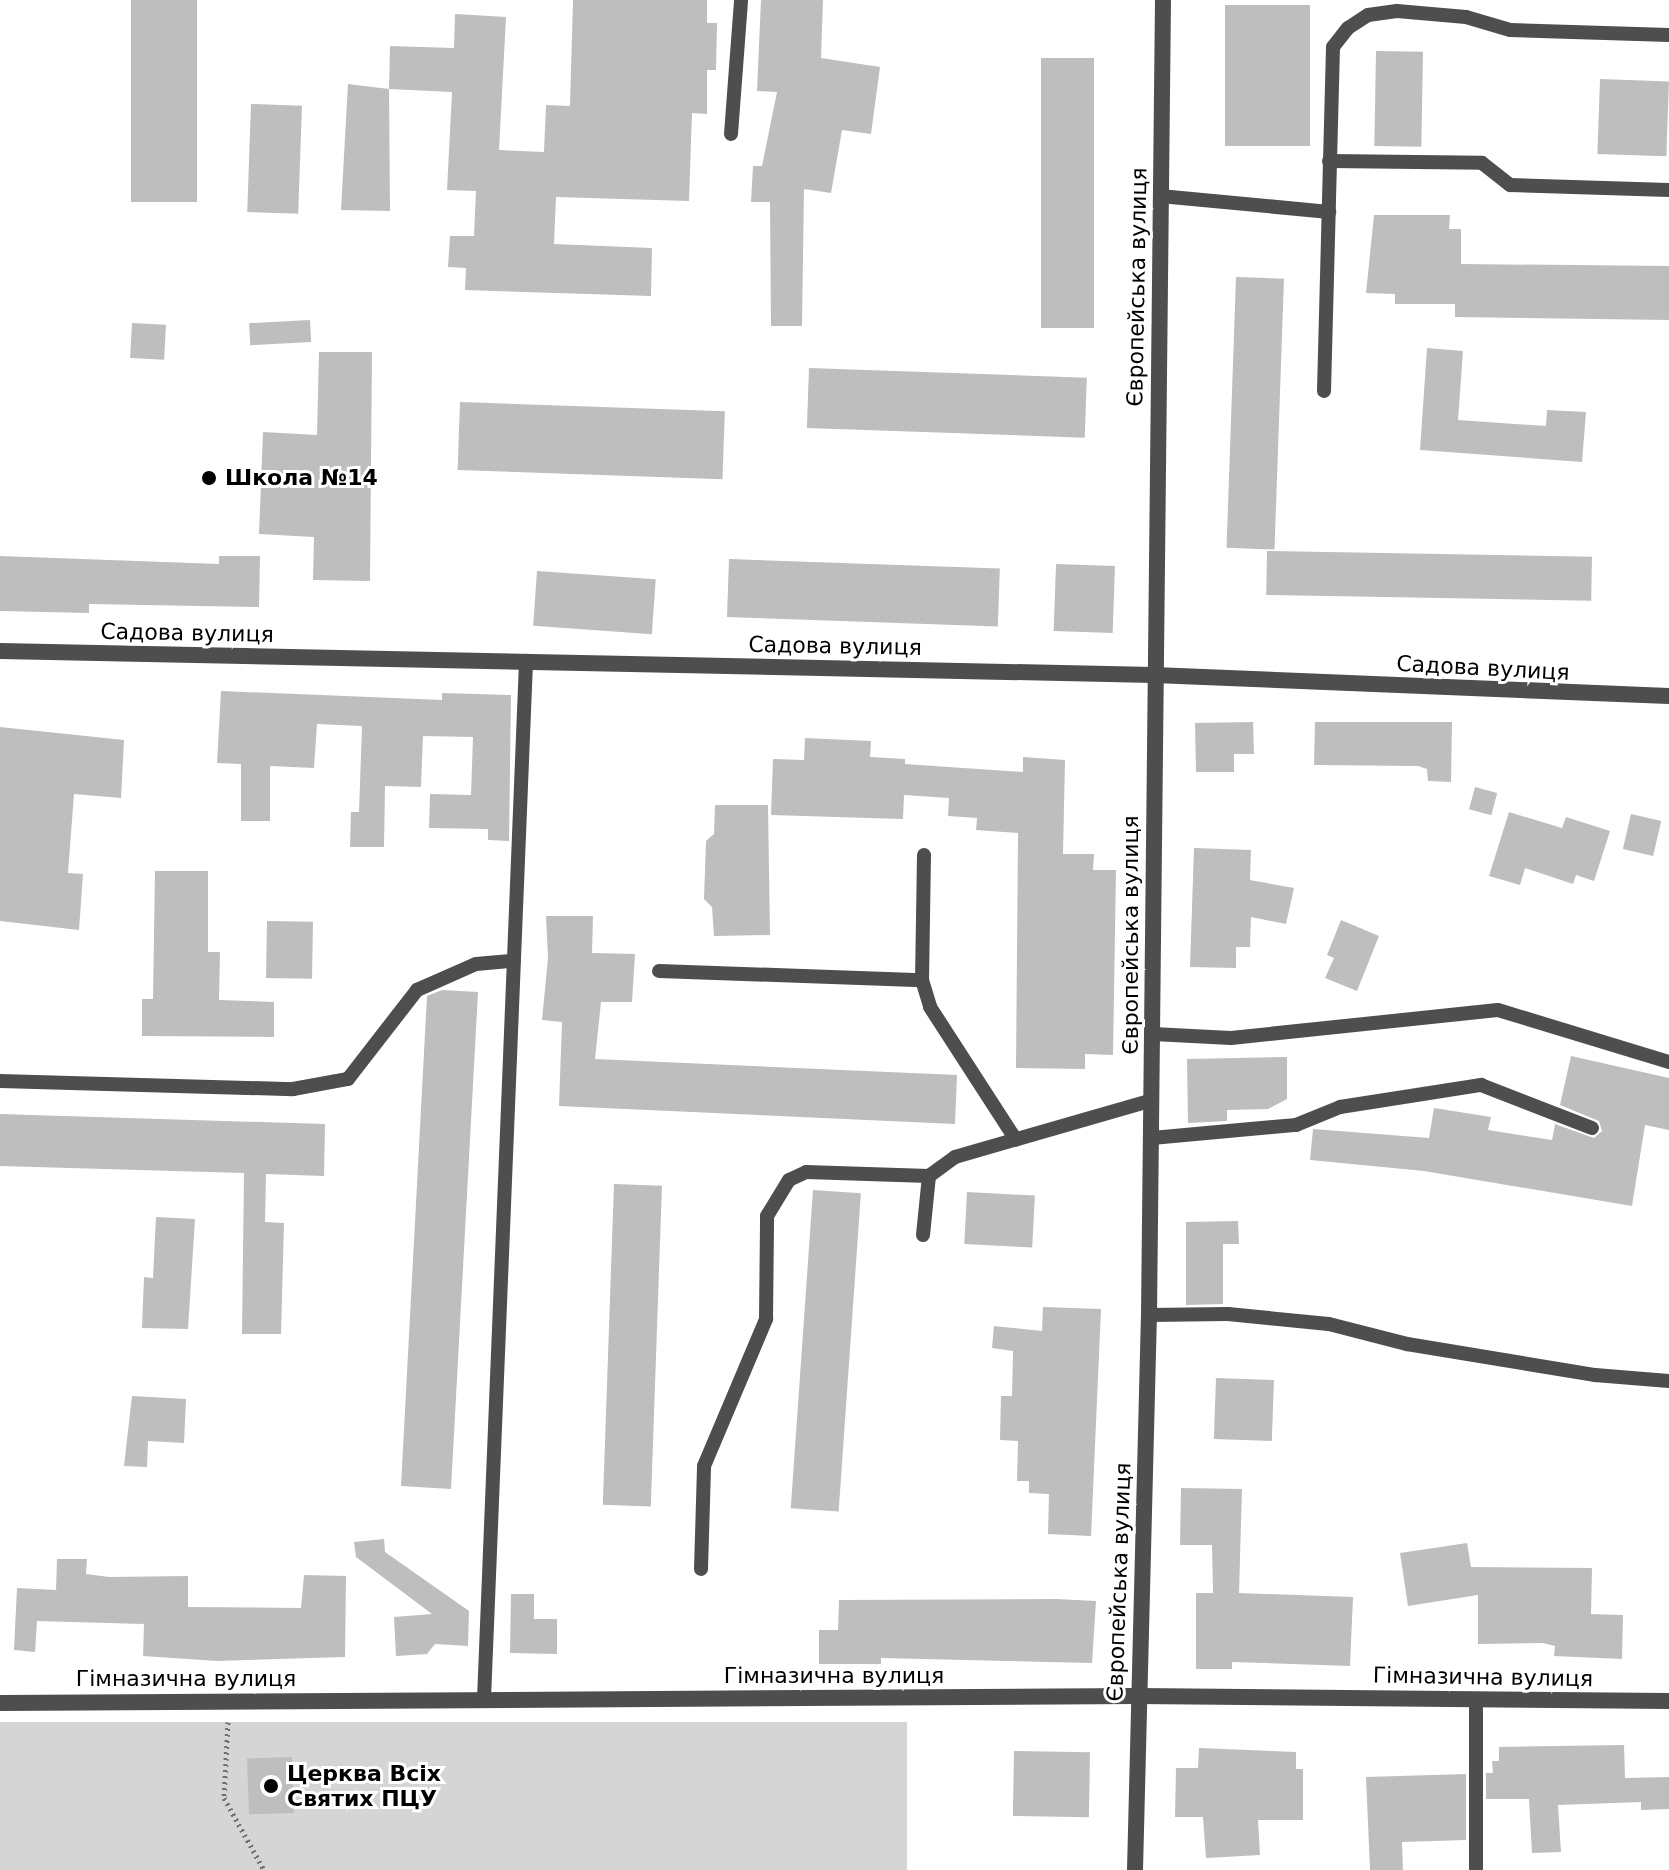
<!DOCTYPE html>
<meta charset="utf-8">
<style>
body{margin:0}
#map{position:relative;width:1669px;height:1870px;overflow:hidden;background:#fff;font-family:"DejaVu Sans",sans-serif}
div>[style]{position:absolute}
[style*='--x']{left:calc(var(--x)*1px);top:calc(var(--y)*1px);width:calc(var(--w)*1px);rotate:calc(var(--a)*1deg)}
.green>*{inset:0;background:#d5d5d5;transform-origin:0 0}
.building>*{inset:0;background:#bebebe;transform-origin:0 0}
.path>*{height:5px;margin-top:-2.5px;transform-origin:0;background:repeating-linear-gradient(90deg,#707070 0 2px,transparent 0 6px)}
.service>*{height:14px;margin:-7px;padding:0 7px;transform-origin:7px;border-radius:7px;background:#4e4e4e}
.minor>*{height:16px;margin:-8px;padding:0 8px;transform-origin:8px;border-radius:8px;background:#4e4e4e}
.dots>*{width:22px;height:22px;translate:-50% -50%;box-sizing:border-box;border:4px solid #fff;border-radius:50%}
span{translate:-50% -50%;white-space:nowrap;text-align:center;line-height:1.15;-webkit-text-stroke:6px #fff;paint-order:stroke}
.street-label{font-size:22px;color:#000}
.poi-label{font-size:22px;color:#000;font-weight:700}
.left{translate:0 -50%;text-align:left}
</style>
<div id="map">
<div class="green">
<i style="left:0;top:1722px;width:907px;height:148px"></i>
</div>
<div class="building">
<i style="left:131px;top:0;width:66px;height:202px"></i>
<i style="clip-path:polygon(573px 0,707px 0,707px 23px,717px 23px,716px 70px,707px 70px,707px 114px,692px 113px,689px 201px,556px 197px,554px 244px,652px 248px,651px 296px,465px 290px,466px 268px,448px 267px,450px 236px,474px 236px,476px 191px,447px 190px,452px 92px,389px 89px,390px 46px,454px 48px,455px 14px,506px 17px,499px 150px,544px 152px,546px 105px,570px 106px)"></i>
<i style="clip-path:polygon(761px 0,823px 0,821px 58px,880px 67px,871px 134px,842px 130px,831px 193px,804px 189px,802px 326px,771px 326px,770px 202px,751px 202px,753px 166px,762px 166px,777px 92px,757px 91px)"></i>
<i style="left:1225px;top:5px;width:85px;height:141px"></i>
<i style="left:1376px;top:51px;width:47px;height:95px;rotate:1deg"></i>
<i style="left:1041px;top:58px;width:53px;height:270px"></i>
<i style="left:1600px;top:79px;width:69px;height:75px;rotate:2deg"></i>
<i style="clip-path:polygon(348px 84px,389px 89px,390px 211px,341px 210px)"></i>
<i style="left:251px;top:104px;width:51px;height:108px;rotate:2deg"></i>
<i style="clip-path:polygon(1374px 215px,1450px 215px,1449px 229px,1461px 229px,1461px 264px,1669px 266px,1669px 320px,1455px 317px,1455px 304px,1395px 304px,1395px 294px,1366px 293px)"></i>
<i style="left:1236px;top:277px;width:48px;height:271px;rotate:2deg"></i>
<i style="left:310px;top:320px;width:22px;height:61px;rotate:87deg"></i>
<i style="left:132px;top:323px;width:34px;height:35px;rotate:3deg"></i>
<i style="clip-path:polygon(1427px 348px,1463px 351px,1458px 420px,1546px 426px,1547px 410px,1586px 412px,1582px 462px,1420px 450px)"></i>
<i style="clip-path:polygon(319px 352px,372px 352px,370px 581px,313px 580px,314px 537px,259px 534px,263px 432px,317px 435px)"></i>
<i style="left:809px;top:368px;width:278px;height:60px;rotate:2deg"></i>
<i style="left:460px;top:402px;width:265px;height:68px;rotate:2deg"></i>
<i style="left:1267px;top:551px;width:325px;height:44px;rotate:1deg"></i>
<i style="clip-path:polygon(0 556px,219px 564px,219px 556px,260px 556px,259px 607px,89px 604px,89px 613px,0 611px)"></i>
<i style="left:729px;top:559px;width:271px;height:58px;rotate:2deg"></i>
<i style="left:1056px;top:564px;width:59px;height:67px;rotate:2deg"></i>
<i style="left:537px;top:571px;width:119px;height:55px;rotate:4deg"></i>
<i style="clip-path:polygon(221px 691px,442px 700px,442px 693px,511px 695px,509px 841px,488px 840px,488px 829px,429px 828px,430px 794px,471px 795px,473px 737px,423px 736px,421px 787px,385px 786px,384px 847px,350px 847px,351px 812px,359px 812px,362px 726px,317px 724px,314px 768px,270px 766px,270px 821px,241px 821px,241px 764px,217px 763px)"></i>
<i style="clip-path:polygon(1253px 722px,1254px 754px,1234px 754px,1234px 772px,1196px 772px,1195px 723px)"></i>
<i style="clip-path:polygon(1315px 722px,1452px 722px,1451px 782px,1428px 781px,1427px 769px,1418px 766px,1314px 765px)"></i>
<i style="clip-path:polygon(0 727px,124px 740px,121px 798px,74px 794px,68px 873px,83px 874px,79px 930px,0 921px)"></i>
<i style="clip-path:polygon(805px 738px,871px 741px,870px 757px,905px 759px,905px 764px,1023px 772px,1023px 757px,1065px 760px,1063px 854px,1094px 854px,1093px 870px,1116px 870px,1113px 1055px,1085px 1054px,1085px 1069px,1016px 1068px,1018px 833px,976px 830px,977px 818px,948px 816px,949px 798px,904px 795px,903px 819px,771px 815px,773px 759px,804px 760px)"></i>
<i style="left:1475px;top:787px;width:23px;height:23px;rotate:15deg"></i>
<i style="clip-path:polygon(715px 805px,768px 805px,770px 935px,714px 936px,712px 907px,704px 899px,706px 841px,714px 834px)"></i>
<i style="clip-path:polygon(1509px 812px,1562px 828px,1566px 817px,1610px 831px,1594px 881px,1576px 875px,1573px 884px,1525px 868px,1520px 885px,1489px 876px)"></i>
<i style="left:1631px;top:814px;width:31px;height:36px;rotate:13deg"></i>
<i style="clip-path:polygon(1194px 848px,1251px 850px,1250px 880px,1294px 888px,1286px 924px,1251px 917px,1250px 947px,1236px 947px,1236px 968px,1190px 967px)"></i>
<i style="clip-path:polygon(155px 871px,208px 871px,208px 952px,220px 952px,219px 1000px,274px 1002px,274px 1037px,142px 1036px,142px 999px,153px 999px)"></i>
<i style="clip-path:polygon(546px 916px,593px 916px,592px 953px,635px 954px,632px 1002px,601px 1002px,595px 1059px,957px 1075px,955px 1124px,559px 1106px,562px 1022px,542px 1020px,548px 958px)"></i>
<i style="clip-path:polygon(1341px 920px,1379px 936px,1357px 991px,1325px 978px,1334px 958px,1327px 955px)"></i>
<i style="left:267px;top:921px;width:46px;height:57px;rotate:1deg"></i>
<i style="clip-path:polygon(442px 990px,478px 992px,451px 1489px,401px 1486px,427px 996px)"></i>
<i style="clip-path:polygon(1571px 1056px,1669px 1078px,1669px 1130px,1645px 1125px,1632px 1206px,1424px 1171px,1310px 1160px,1313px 1129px,1429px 1138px,1434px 1108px,1491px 1117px,1488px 1130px,1552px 1140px,1555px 1124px,1594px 1138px,1602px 1131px,1599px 1121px,1560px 1105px)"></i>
<i style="clip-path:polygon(1287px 1057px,1287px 1099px,1268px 1109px,1227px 1110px,1227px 1121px,1188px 1123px,1187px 1059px)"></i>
<i style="clip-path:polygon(0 1114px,325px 1124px,324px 1176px,266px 1174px,265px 1222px,284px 1223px,281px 1334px,242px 1334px,244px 1173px,0 1166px)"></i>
<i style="left:614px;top:1184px;width:48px;height:321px;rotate:2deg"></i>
<i style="left:813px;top:1190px;width:48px;height:319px;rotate:4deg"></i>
<i style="left:967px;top:1192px;width:68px;height:52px;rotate:3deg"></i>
<i style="clip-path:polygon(156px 1217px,195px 1219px,188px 1329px,142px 1328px,144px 1277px,153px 1278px)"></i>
<i style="clip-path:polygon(1238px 1221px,1239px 1244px,1223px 1244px,1223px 1304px,1186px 1305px,1186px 1222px)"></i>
<i style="clip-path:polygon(1043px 1307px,1101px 1309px,1091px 1536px,1048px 1534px,1049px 1494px,1029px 1493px,1029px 1481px,1017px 1481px,1018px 1441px,1000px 1440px,1001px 1396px,1012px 1396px,1013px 1351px,992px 1348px,994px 1326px,1042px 1331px)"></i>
<i style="left:1216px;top:1378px;width:58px;height:61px;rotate:2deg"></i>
<i style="clip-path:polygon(132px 1396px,186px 1399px,184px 1443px,148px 1441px,147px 1467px,124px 1466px)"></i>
<i style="clip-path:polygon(1181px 1488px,1242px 1489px,1239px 1593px,1353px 1597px,1350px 1666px,1232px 1662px,1232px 1669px,1196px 1669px,1196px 1593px,1213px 1593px,1212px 1545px,1180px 1545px)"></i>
<i style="clip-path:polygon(384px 1539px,385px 1552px,469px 1611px,468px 1646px,435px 1644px,427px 1654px,396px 1656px,394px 1617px,432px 1614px,356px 1557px,354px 1542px)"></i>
<i style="clip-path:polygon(1467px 1543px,1471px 1567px,1592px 1568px,1591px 1614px,1623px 1615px,1622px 1659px,1554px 1656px,1555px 1646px,1543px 1643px,1478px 1644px,1478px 1595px,1408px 1606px,1400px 1553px)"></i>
<i style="clip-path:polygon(57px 1559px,87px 1559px,86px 1574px,109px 1577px,188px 1576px,188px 1607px,301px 1608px,304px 1575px,346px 1576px,345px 1657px,217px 1661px,143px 1656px,144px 1624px,37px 1621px,35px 1652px,14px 1650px,17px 1588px,56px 1590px)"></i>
<i style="clip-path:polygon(511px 1594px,534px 1594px,534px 1619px,557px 1619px,557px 1654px,510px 1653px)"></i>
<i style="clip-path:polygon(1056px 1599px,1096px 1601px,1092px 1663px,881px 1658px,881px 1664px,819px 1664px,819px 1630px,838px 1630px,839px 1600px)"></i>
<i style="clip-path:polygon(1624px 1745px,1625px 1778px,1669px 1777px,1669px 1809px,1641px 1810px,1641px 1802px,1558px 1805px,1561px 1852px,1532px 1853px,1529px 1799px,1486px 1799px,1486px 1773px,1493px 1773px,1492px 1761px,1499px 1761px,1499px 1747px)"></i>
<i style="clip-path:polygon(1199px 1748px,1296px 1752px,1296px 1769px,1303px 1769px,1303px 1820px,1258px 1820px,1260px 1855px,1206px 1858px,1203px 1817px,1175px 1817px,1176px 1768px,1198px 1768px)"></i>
<i style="left:1014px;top:1751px;width:76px;height:65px;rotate:1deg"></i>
<i style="left:292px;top:1757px;width:56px;height:45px;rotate:88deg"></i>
<i style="clip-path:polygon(1466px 1774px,1466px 1840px,1402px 1842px,1403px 1870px,1370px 1870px,1366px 1777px)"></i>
</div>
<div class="path">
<i style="--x:228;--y:1722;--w:76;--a:93"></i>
<i style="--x:224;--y:1798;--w:82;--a:60.9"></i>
</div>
<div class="service">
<i style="--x:731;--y:134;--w:134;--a:-85.7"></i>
<i style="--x:1329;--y:161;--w:153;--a:0.7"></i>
<i style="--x:1482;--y:163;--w:36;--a:38"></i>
<i style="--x:1510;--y:185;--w:159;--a:1.8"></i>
<i style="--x:1160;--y:196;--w:170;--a:5.4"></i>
<i style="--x:1324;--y:391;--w:344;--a:-88.5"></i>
<i style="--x:1333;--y:47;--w:24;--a:-52"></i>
<i style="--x:1348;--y:28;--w:24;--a:-33"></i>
<i style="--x:1368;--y:15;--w:29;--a:-8"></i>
<i style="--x:1397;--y:11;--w:69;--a:5"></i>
<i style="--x:1466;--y:17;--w:46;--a:16.5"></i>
<i style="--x:1510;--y:30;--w:159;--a:1.8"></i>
<i style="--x:924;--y:855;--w:125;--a:90.9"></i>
<i style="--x:922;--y:980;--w:28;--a:73"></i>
<i style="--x:930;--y:1007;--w:158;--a:57.1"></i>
<i style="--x:659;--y:971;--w:263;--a:2"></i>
<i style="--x:1153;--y:1034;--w:78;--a:2.9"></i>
<i style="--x:1231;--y:1038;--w:268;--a:-6"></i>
<i style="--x:1498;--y:1010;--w:179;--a:16.9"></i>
<i style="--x:0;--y:1081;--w:293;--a:1.6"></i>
<i style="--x:293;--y:1089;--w:56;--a:-10.3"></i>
<i style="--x:348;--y:1079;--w:113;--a:-52.2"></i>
<i style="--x:417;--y:990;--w:64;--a:-23.8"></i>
<i style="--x:476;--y:964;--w:38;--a:-5"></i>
<i style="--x:1152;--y:1138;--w:145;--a:-5.2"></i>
<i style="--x:1296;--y:1125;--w:48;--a:-22.2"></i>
<i style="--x:1340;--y:1107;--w:143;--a:-8.9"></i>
<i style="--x:1481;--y:1085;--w:119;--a:21.2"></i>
<i style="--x:923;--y:1235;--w:59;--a:-84.2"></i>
<i style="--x:929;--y:1176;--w:32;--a:-36"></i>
<i style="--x:955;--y:1157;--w:205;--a:-16.1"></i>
<i style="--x:1149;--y:1315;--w:79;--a:-0.7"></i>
<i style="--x:1228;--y:1314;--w:101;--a:5.7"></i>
<i style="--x:1329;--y:1324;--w:81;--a:14.4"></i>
<i style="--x:1407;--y:1344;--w:191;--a:9.4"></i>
<i style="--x:1595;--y:1375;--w:74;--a:4.6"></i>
<i style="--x:701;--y:1569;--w:103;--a:-88.3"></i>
<i style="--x:704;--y:1466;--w:160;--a:-67.1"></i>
<i style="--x:766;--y:1319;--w:103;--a:-89.4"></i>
<i style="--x:767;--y:1216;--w:42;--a:-58.6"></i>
<i style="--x:789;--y:1180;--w:19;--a:-25"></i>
<i style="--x:806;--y:1172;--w:123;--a:1.9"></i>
<i style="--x:484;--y:1699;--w:1039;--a:-87.68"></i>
<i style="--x:1476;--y:1870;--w:171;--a:-90"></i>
</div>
<div class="minor">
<i style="--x:0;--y:651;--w:1154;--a:1.19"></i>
<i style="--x:1154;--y:675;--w:515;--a:2.34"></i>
<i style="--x:0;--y:1703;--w:1137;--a:-0.35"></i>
<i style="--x:1137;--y:1696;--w:532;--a:0.54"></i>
<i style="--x:1135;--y:1870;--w:555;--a:-88.56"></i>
<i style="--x:1149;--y:1315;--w:1315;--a:-89.39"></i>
</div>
<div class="dots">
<i style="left:209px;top:478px;background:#000"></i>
<i style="left:271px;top:1786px;background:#000"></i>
</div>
<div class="street-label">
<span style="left:1137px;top:287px;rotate:-89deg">Європейська вулиця</span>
<span style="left:187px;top:633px;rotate:1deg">Садова вулиця</span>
<span style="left:835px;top:646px;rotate:1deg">Садова вулиця</span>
<span style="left:1483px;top:668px;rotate:3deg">Садова вулиця</span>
<span style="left:1131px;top:935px;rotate:-90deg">Європейська вулиця</span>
<span style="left:1119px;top:1582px;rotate:-88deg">Європейська вулиця</span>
<span style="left:834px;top:1676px">Гімназична вулиця</span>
<span style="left:1483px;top:1677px;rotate:1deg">Гімназична вулиця</span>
<span style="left:186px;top:1679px">Гімназична вулиця</span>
</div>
<div class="poi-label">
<span class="left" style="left:225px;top:478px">Школа №14</span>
<span class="left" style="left:287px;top:1786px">Церква Всіх<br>Святих ПЦУ</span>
</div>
</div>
